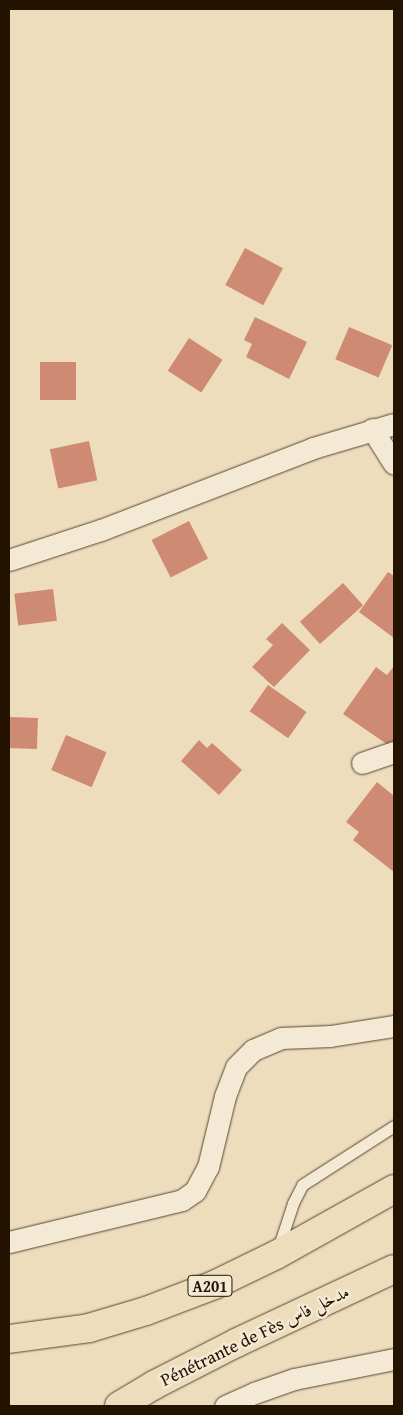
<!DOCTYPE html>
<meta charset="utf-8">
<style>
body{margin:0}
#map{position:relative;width:403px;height:1415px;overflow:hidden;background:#eeddbd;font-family:"Gentium Book Plus",Amiri,serif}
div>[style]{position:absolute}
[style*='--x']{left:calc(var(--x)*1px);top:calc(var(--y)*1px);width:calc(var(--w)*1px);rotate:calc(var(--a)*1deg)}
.building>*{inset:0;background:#ce8a72;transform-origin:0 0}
.roads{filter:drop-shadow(0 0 1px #564630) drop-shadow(0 0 1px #564630)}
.service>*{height:11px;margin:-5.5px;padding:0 5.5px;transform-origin:5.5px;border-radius:5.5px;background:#f4e9d4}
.minor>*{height:21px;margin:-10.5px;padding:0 10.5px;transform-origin:10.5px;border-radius:10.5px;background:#f4e9d4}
.motorway>*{height:28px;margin:-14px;padding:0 14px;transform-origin:14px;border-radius:14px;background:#eeddbd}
span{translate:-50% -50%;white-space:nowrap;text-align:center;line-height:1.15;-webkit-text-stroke:5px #f4e9d4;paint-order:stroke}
.shield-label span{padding:1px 4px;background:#f4e9d4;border:1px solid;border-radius:4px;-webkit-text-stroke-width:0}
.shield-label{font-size:16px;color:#241301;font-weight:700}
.street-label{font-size:18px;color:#241301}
.frame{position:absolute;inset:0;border:10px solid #241301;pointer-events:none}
</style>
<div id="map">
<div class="building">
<i style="left:245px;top:248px;width:43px;height:42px;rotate:28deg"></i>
<i style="clip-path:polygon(255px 317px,307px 342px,289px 379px,246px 357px,252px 344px,244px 340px)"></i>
<i style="left:349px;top:327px;width:47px;height:35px;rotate:23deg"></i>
<i style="left:189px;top:338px;width:40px;height:39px;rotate:33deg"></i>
<i style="left:76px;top:362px;width:38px;height:36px;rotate:90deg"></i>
<i style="left:89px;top:441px;width:40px;height:40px;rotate:78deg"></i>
<i style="left:189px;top:521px;width:42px;height:42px;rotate:63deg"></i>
<i style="clip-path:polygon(388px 572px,394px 576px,394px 638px,359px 612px)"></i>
<i style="left:343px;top:583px;width:30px;height:58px;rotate:48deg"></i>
<i style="left:53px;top:589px;width:32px;height:39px;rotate:83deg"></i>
<i style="clip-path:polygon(282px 623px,310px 650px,274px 687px,252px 667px,273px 645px,266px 639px)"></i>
<i style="clip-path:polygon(394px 666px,394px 742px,391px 747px,343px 714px,376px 667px,387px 675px)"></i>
<i style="left:268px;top:685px;width:47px;height:32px;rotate:35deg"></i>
<i style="left:9px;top:717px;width:29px;height:31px;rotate:2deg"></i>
<i style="left:66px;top:735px;width:44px;height:38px;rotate:23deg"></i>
<i style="clip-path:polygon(199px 740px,207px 748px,212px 743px,242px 770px,219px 795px,181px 761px)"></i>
<i style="clip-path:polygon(377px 782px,394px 796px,394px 872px,353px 840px,359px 832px,346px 822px)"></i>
</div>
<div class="roads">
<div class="service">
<i style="--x:278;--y:1249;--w:48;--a:-71.9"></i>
<i style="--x:293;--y:1203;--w:20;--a:-63"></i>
<i style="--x:302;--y:1185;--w:109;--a:-32.7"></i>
</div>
<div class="minor">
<i style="--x:372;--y:429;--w:41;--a:57.8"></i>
<i style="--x:9;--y:560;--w:97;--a:-18.1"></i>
<i style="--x:101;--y:530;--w:227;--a:-21.1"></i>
<i style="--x:313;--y:448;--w:84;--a:-16.5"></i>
<i style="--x:362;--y:763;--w:34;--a:-19"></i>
<i style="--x:9;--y:1242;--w:178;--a:-13.6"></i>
<i style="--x:182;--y:1200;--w:16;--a:-35"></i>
<i style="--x:195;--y:1191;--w:27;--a:-62"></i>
<i style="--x:208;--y:1167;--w:73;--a:-76.5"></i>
<i style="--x:225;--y:1096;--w:31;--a:-69"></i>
<i style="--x:236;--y:1067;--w:24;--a:-45"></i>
<i style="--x:253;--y:1050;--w:30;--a:-23"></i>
<i style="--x:281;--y:1038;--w:49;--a:-2.3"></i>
<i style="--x:330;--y:1036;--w:65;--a:-8.9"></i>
<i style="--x:225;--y:1406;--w:32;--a:-24"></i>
<i style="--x:254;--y:1393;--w:42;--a:-19.3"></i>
<i style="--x:294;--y:1379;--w:102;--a:-11.3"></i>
</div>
<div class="motorway">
<i style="--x:9;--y:1339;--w:81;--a:-7.8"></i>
<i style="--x:89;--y:1328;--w:59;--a:-16.6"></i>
<i style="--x:146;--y:1311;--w:73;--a:-20.9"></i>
<i style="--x:214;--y:1285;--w:69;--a:-25.8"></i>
<i style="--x:276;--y:1255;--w:135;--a:-29.2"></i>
<i style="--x:119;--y:1406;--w:41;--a:-31"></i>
<i style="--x:154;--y:1385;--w:92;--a:-27.1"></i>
<i style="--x:236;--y:1343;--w:174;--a:-25.1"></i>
</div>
</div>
<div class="shield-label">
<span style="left:210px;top:1286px">A201</span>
</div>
<div class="street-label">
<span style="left:255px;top:1336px;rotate:-26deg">Pénétrante de Fès مدخل فاس</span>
</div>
<div class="frame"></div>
</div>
